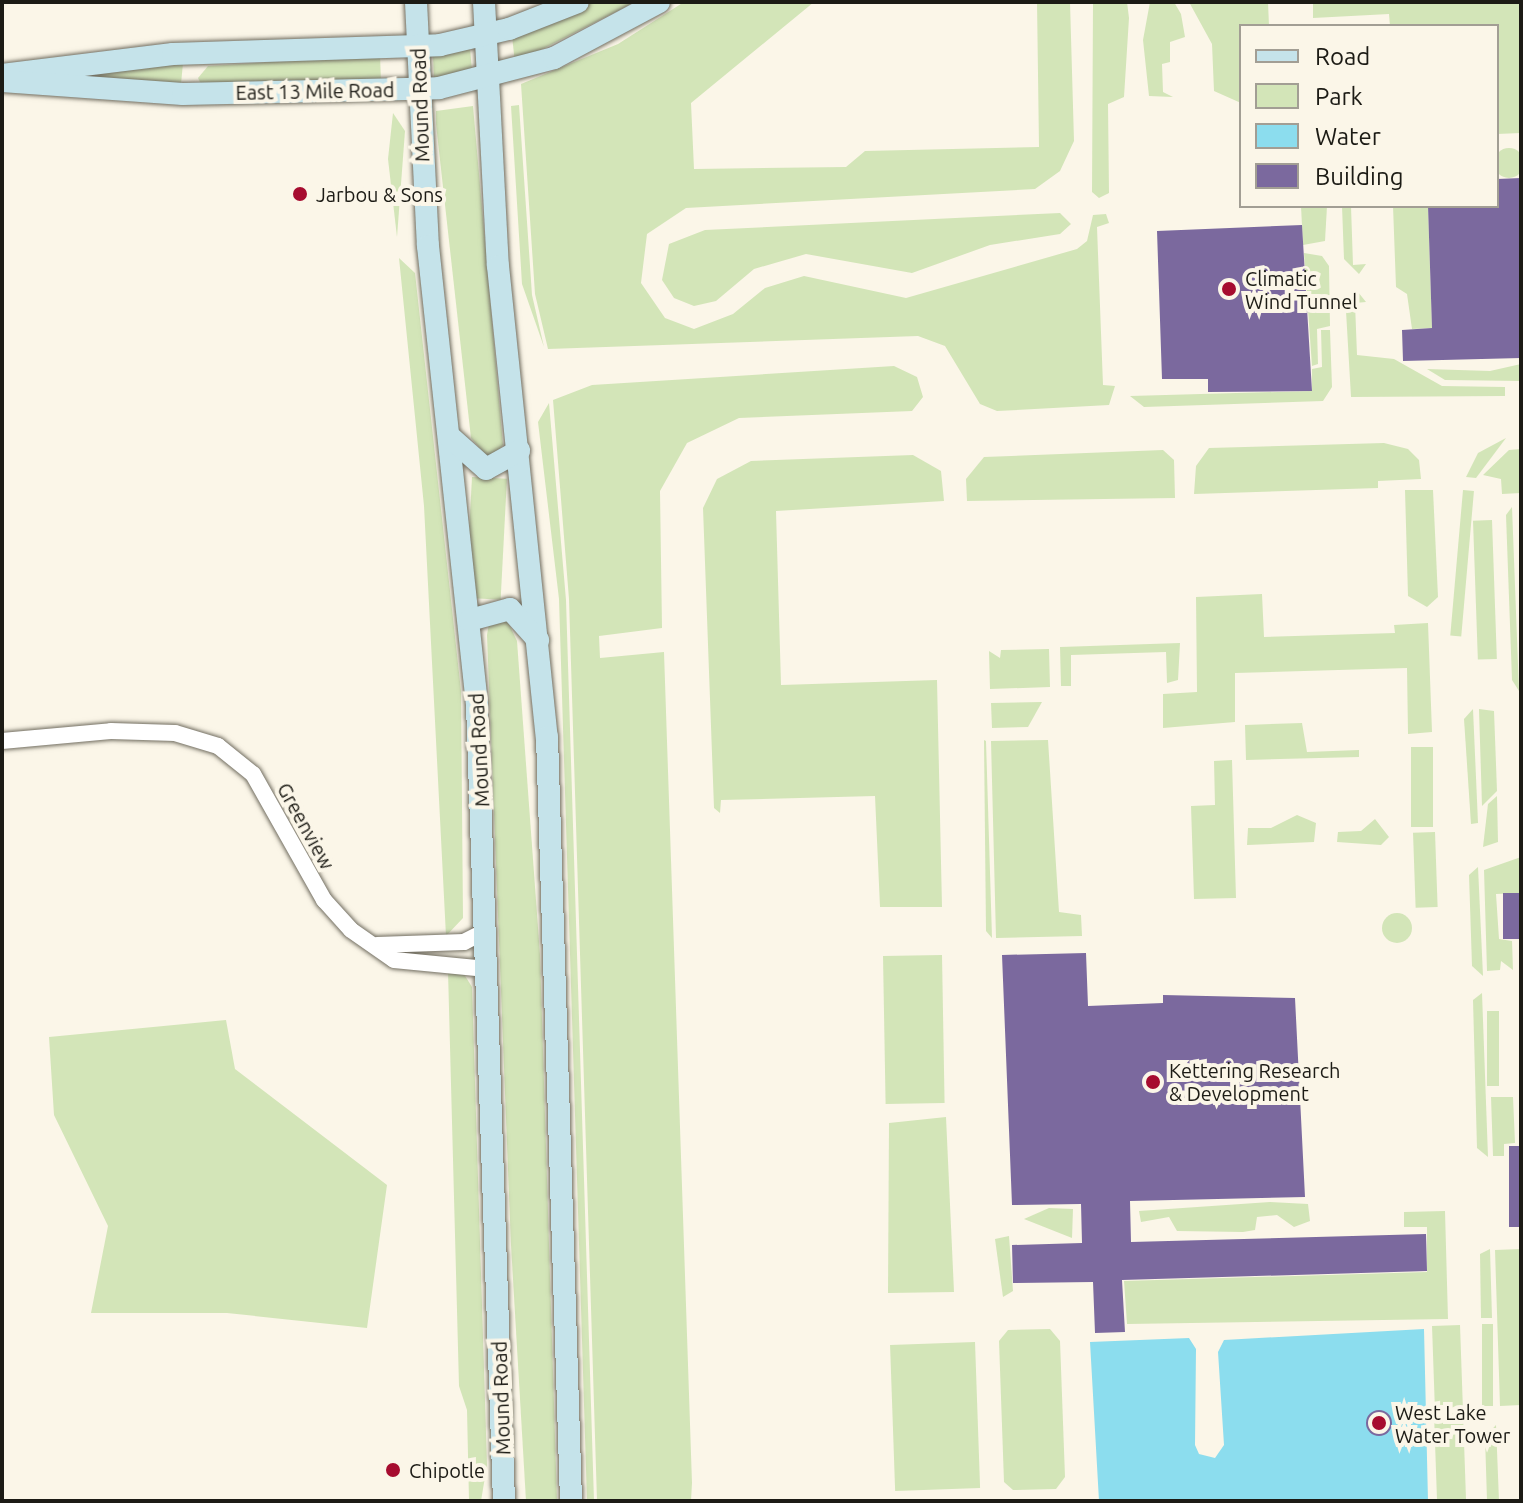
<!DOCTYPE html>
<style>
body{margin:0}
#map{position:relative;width:1523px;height:1503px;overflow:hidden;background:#fbf6e8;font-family:Ubuntu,sans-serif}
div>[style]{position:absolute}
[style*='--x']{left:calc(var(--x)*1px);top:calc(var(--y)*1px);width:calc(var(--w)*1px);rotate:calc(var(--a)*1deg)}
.green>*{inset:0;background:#d3e5b8;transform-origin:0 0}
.round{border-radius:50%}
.water>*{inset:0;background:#8cddee}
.building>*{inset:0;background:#7b699e;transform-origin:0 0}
.roads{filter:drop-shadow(0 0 2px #726e61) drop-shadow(0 0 2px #726e61)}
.street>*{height:16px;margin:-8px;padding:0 8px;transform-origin:8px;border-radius:8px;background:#fff}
.secondary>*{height:22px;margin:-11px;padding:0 11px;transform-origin:11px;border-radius:11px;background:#c5e3ea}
.dots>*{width:22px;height:22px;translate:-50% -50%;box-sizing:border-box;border:4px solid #fbf6e8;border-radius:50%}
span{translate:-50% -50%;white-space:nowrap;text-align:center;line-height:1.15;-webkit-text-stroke:8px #fbf6e8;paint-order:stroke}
.street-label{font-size:20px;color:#1c1b15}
.poi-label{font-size:20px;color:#1c1b15}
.left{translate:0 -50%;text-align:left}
.frame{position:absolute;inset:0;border:4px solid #1c1b15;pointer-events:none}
.legend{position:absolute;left:1239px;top:24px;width:260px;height:184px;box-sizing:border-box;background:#fbf6e8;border:2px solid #a29e94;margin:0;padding:10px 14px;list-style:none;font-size:24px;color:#1c1b15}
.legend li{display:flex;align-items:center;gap:16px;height:40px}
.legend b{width:40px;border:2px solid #a29e94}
</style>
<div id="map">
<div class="green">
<i style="clip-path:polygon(593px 2px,635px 2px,515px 63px,512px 36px)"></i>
<i style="clip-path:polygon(684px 2px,814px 2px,691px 103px,694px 169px,846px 167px,865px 151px,1039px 147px,1037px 2px,1070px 2px,1074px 141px,1060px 171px,1035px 189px,686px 208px,647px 234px,641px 283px,665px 318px,694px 329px,733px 314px,765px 288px,804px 276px,906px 298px,1077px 249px,1087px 241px,1093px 215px,1106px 214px,1109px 223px,1097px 227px,1103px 385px,1115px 386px,1109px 405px,997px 411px,980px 404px,945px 346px,918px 336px,548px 349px,535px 294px,521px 84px,618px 44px)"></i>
<i style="clip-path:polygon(1093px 2px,1127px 2px,1129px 18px,1124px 97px,1108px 104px,1109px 193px,1099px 198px,1092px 192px)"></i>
<i style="clip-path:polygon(1150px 2px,1174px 2px,1181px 14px,1185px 37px,1170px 42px,1170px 62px,1162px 64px,1163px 92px,1173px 97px,1149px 96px,1143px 40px)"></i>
<i style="clip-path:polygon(1189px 2px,1268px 2px,1269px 26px,1241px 26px,1241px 103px,1214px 91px,1212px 44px)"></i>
<i style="clip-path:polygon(1313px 2px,1521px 2px,1521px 133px,1497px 134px,1497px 26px,1390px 26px,1389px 14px,1313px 18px)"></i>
<i style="clip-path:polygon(470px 48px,472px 71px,434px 79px,433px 56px)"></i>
<i style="clip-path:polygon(380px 55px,381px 82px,201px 84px,198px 78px,208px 66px)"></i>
<i style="clip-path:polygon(183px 63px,181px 84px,22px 76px)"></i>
<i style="clip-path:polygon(519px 105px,532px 295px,544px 347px,522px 284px,511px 106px)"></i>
<i style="clip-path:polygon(473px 106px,503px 445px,490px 460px,471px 438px,436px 124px,436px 111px)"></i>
<i style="clip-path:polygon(393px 113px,405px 131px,397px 237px,388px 159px)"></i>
<i class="round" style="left:1494px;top:148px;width:30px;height:30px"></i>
<i style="clip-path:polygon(1301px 206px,1327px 206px,1325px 241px,1303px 245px)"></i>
<i style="clip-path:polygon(1342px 206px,1351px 206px,1353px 265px,1366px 264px,1359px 274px,1344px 259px)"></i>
<i style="clip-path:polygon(1393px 206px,1428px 206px,1432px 328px,1412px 329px,1407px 294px,1396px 287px)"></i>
<i style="clip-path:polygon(1060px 213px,1071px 224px,1060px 234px,990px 245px,912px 273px,806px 254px,754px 269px,716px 301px,694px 306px,674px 298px,662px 280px,669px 244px,705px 230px)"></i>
<i style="clip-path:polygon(1304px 253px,1322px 256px,1329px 266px,1330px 326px,1317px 329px,1318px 364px,1312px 366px)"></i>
<i style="clip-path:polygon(399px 258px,415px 273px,461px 691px,463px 918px,446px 936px,424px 506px)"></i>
<i style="clip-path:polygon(1358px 292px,1366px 302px,1355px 303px,1357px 355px,1394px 359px,1442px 386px,1505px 387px,1505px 396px,1351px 397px,1346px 311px)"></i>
<i style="clip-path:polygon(1321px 330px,1330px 330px,1332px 387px,1323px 401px,1144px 407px,1130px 396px,1312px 391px,1312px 369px,1322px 367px)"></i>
<i style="clip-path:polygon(1521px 364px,1521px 381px,1445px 380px,1427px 369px,1490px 371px)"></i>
<i style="clip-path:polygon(894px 366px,917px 377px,923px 397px,912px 411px,739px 418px,687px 443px,660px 491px,662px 628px,599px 636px,600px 658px,664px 652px,692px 1483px,691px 1501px,597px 1501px,569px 599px,553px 400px,592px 385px)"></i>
<i style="clip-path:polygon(549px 403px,566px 600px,594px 1501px,587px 1501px,559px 599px,538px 422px)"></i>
<i style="clip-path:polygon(1506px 438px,1476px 478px,1466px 477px,1478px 453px)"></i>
<i style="clip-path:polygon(1384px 443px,1408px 449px,1419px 460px,1421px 479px,1378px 481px,1378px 488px,1194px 494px,1196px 466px,1209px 448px)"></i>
<i style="clip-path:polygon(1521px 449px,1521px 493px,1502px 494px,1501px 479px,1483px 475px,1509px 450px)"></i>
<i style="clip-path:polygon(1163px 450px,1174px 460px,1175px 498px,967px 501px,966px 479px,984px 457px)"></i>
<i style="clip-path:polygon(913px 455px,941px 471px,944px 501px,776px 511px,781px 685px,937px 680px,942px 907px,880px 907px,875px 796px,721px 800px,720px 813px,714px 808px,703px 508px,717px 479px,751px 461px)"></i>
<i style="left:472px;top:477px;width:35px;height:121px;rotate:3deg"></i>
<i style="clip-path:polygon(1405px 490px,1433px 490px,1438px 597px,1427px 607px,1408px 596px)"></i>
<i style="left:1463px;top:490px;width:11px;height:146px;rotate:5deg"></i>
<i style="clip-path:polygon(1512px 507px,1519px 691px,1512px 680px,1506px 515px)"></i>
<i style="left:1492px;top:520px;width:139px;height:19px;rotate:88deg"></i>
<i style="clip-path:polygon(1262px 594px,1264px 637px,1395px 633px,1394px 625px,1428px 623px,1432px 732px,1408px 734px,1407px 668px,1235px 673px,1235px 722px,1163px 728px,1163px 694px,1197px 692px,1196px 597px)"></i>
<i style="clip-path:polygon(507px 620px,517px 641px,540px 955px,557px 1501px,526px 1501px,511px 1245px,487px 635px,489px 623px)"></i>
<i style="clip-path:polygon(1180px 643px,1178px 680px,1167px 683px,1166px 652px,1071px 655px,1071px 686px,1061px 686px,1060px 647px)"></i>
<i style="clip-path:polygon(1049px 649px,1050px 687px,990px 689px,989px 651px,1000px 658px,1001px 650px)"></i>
<i style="clip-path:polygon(1042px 702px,1028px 727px,992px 728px,991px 703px)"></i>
<i style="clip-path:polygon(1473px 709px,1478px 823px,1471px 824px,1464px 719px)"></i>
<i style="clip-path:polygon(1479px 709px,1494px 711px,1497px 791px,1482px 806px)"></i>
<i style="clip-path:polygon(1302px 723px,1307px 752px,1359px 750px,1359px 757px,1246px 760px,1245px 725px)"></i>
<i style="clip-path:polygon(984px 740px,986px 741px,992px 938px,986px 931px)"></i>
<i style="clip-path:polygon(1048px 740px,1059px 912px,1081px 915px,1082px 936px,996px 938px,991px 741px)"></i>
<i style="left:1411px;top:747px;width:22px;height:80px"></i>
<i style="clip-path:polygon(1232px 760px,1236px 898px,1194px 899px,1191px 806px,1215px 805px,1214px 761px)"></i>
<i style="clip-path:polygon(1497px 796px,1498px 842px,1483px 847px,1488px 804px)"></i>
<i style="clip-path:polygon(1297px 815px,1316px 823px,1314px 842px,1247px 845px,1248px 828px,1271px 828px)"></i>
<i style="clip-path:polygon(1375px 819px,1389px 837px,1381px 845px,1337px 842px,1338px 832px,1361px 831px)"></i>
<i style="left:1435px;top:832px;width:75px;height:22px;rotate:88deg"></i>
<i style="clip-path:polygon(1521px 857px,1521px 893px,1496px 894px,1499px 939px,1512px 941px,1513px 970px,1501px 961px,1500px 970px,1487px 971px,1484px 870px)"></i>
<i style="clip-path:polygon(1478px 867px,1483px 976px,1472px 966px,1469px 875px)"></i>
<i class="round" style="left:1382px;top:913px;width:30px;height:30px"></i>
<i style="left:942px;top:955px;width:148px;height:59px;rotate:89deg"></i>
<i style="clip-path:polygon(448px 971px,462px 971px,472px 987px,487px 1465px,481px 1501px,469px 1501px,467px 1410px,459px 1386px)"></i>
<i style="clip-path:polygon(1482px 993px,1488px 1157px,1477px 1148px,1473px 1000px)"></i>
<i style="left:1487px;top:1011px;width:12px;height:75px"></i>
<i style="clip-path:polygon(226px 1020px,235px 1069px,387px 1185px,367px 1328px,227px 1313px,91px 1313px,108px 1226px,54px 1115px,49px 1037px)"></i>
<i style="clip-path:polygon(1491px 1097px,1513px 1097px,1515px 1143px,1504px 1144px,1504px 1156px,1493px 1156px)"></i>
<i style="clip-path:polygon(946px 1117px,954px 1292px,888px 1293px,889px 1123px)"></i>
<i style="clip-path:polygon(1270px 1202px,1308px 1204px,1310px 1221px,1294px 1227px,1277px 1215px,1257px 1217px,1255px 1230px,1243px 1232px,1177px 1231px,1169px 1217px,1141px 1222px,1139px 1211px)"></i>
<i style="clip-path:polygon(1049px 1208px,1073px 1209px,1072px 1238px,1024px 1219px)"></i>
<i style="clip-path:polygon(1445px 1211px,1448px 1319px,1127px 1324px,1124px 1281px,1427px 1272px,1427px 1227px,1404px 1227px,1404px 1212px)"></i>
<i style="clip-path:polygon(1009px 1236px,1013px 1291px,1003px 1297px,995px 1239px)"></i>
<i style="clip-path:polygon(1490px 1249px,1492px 1318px,1481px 1318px,1480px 1254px)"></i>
<i style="clip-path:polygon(1521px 1249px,1521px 1405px,1500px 1406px,1495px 1250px)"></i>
<i style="left:1482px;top:1324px;width:11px;height:82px"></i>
<i style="left:1460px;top:1325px;width:82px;height:28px;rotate:88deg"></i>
<i style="clip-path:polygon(1050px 1329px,1060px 1341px,1065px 1477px,1056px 1489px,1013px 1490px,1004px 1482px,999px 1341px,1008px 1330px)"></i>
<i style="left:975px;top:1342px;width:146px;height:85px;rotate:88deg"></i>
<i style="left:1463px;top:1413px;width:88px;height:29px;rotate:88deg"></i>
<i style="clip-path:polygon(1496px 1425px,1499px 1501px,1487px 1501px,1485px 1437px)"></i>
</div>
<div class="water">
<i style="clip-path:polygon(1424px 1329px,1428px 1501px,1099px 1501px,1090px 1342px,1189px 1338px,1196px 1349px,1195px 1445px,1199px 1454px,1215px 1458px,1224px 1445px,1218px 1352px,1224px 1340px)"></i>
</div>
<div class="building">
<i style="clip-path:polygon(1521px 178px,1521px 358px,1403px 361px,1402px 330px,1432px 328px,1428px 206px,1497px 206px,1497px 179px)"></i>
<i style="clip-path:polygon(1302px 225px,1312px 391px,1208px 392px,1208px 379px,1162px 379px,1157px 231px)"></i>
<i style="left:1503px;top:893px;width:18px;height:46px"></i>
<i style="clip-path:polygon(1086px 953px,1088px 1006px,1163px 1003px,1163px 995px,1295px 998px,1305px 1197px,1130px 1201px,1131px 1242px,1426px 1234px,1427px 1271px,1122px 1280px,1125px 1332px,1095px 1333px,1093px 1282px,1013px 1283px,1012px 1245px,1082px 1243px,1081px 1204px,1012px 1205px,1002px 955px)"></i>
<i style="left:1521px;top:1146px;width:81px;height:12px;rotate:90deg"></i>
<i class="round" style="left:1366px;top:1410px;width:26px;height:26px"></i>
</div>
<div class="roads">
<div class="street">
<i style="--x:2;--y:741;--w:109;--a:-5.2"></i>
<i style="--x:111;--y:731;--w:64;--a:1.8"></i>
<i style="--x:175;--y:733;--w:45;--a:16.8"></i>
<i style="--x:218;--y:746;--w:45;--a:38.7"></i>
<i style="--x:253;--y:774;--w:145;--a:60.6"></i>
<i style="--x:324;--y:900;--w:40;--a:48"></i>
<i style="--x:351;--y:930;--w:52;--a:34.9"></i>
<i style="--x:394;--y:960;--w:93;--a:5.5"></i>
<i style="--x:377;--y:945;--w:87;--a:-2"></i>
<i style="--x:464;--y:942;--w:25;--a:-27"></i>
</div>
<div class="secondary">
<i style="--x:416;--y:2;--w:244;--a:87.2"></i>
<i style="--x:428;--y:246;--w:462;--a:83.9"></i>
<i style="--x:477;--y:705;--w:796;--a:88.06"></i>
<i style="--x:484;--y:2;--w:264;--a:87"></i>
<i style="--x:498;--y:266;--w:474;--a:84.1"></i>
<i style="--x:547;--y:737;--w:764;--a:88.2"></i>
<i style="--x:2;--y:75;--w:172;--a:-7"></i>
<i style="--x:173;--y:54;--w:267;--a:-1.9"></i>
<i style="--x:440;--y:45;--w:71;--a:-13.1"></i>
<i style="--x:509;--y:29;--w:74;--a:-21.4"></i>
<i style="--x:2;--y:81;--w:181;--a:4.1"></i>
<i style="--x:183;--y:94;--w:256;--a:-1.3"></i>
<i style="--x:439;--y:88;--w:119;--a:-14.6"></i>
<i style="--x:554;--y:58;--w:119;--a:-28.1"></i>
<i style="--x:450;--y:437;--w:48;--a:41.6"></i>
<i style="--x:486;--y:469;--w:38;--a:-29"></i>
<i style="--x:470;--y:620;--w:41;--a:-15.4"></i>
<i style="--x:510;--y:609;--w:42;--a:47.9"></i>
</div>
</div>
<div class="dots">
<i style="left:300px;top:194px;background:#a60c2f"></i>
<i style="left:1229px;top:289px;background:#a60c2f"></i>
<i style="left:1153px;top:1082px;background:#a60c2f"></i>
<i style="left:1379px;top:1423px;background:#a60c2f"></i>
<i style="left:393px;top:1470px;background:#a60c2f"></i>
</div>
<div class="street-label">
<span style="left:315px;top:91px;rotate:-1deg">East 13 Mile Road</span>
<span style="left:420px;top:105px;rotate:-92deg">Mound Road</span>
<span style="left:479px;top:750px;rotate:-93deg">Mound Road</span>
<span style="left:306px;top:826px;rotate:61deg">Greenview</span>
<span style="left:501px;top:1398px;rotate:-92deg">Mound Road</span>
</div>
<div class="poi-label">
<span class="left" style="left:316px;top:194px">Jarbou &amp; Sons</span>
<span class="left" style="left:1245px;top:290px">Climatic<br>Wind Tunnel</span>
<span class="left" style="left:1169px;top:1082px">Kettering Research<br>&amp; Development</span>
<span class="left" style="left:1395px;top:1424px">West Lake<br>Water Tower</span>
<span class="left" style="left:409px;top:1470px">Chipotle</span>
</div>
<div class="frame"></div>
<ul class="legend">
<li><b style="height:10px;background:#c5e3ea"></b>Road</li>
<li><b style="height:22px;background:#d3e5b8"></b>Park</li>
<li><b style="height:22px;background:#8cddee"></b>Water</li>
<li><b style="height:22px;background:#7b699e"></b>Building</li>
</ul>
</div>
